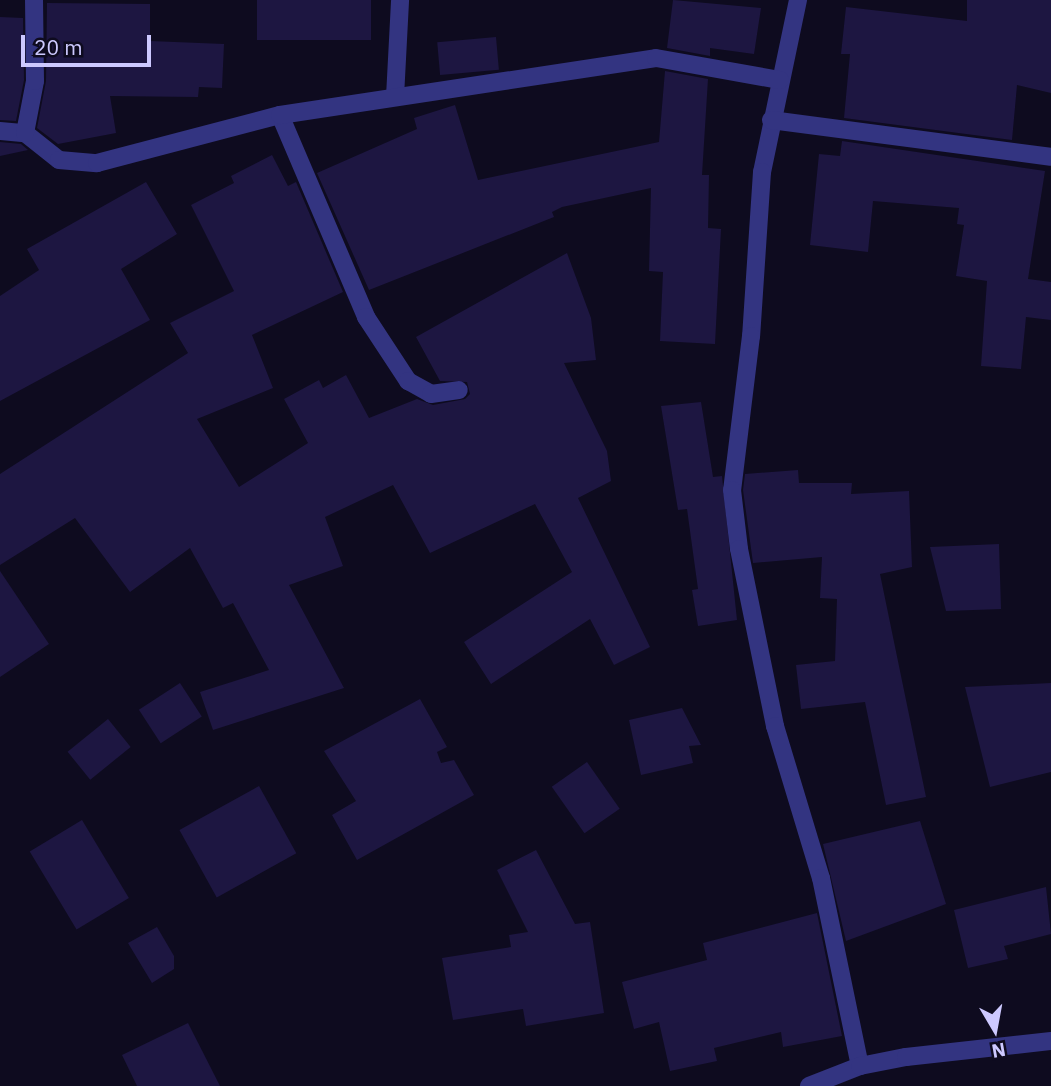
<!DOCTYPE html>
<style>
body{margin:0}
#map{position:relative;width:1051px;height:1086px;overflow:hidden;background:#0e0b1f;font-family:"IBM Plex Sans",sans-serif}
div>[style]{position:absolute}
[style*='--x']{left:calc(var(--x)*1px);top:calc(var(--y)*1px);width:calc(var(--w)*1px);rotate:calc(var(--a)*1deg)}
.building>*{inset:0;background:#1d1641;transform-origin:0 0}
.minor>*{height:18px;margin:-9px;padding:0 9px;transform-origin:9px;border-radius:9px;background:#333481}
span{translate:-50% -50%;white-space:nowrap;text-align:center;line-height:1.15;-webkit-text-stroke:5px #0e0b1f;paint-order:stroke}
.north{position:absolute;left:960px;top:995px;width:70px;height:70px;-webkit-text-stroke:5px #0e0b1f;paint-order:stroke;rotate:170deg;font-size:19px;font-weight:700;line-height:28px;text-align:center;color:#cdc9ff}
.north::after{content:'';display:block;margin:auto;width:24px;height:32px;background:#cdc9ff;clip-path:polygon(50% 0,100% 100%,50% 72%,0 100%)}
.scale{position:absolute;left:21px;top:35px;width:130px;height:32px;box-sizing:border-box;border:4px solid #cdc9ff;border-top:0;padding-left:9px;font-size:21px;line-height:24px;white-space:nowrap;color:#cdc9ff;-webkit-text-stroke:5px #0e0b1f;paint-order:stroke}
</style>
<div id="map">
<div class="building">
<i style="left:257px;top:0;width:114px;height:40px"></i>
<i style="clip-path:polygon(673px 0,761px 8px,754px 54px,710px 48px,710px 56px,667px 48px)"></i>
<i style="clip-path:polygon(967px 0,1051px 0,1051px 93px,1017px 85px,1012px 140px,844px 118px,850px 54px,841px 54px,846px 7px,967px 21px)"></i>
<i style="clip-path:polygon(47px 3px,150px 4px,150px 41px,224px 44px,222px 88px,199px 87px,198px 97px,110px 96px,116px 133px,58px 144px,37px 128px,46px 81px)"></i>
<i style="clip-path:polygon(0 17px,23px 18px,24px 80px,16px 121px,0 120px)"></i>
<i style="left:496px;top:37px;width:33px;height:59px;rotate:85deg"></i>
<i style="clip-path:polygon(665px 71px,708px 79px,702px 175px,709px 175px,708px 228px,721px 229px,715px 344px,660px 341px,663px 272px,649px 271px,651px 188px,562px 207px,552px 212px,554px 217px,369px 290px,317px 173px,417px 129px,414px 118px,455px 105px,478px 180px,659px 142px)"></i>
<i style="clip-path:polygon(842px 141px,1045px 171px,1028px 279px,1051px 282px,1051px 320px,1026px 317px,1021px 369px,981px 366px,987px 281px,956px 276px,964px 225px,957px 224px,959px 208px,873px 201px,868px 252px,810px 245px,819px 154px,840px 156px)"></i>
<i style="clip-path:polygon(0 142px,21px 144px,28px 150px,0 156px)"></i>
<i style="clip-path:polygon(272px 155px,288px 186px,296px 182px,343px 292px,252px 335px,273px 388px,197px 419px,239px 487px,308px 443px,284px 399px,319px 380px,323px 388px,346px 375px,369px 418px,417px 399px,433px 405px,465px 399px,470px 394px,467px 382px,440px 381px,416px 337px,567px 253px,591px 318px,596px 360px,564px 363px,607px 451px,611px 481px,578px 498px,650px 647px,614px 665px,590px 619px,491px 684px,464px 642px,572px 572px,535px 504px,430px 553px,393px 485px,325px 517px,343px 566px,289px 585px,344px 688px,213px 730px,200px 692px,269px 670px,233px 603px,223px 608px,190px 548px,130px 592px,75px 518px,0 565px,0 474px,188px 353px,170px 323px,234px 291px,191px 205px,234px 183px,231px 176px)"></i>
<i style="clip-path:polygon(146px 182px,177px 234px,121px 269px,150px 320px,0 401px,0 296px,39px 270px,27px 249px)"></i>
<i style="clip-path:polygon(701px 402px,713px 477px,722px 476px,737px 620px,698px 626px,692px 590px,698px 589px,687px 509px,678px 510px,661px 406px)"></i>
<i style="clip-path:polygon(798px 470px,799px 483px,852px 483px,851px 494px,909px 491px,912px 567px,880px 574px,926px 797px,886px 805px,865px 702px,801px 709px,796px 665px,835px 661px,837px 599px,820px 598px,822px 557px,753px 563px,743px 490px,745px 474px)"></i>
<i style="clip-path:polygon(999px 544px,1001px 609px,946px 611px,930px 547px)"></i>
<i style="clip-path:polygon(0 571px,49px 644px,0 677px)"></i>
<i style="left:180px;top:683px;width:40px;height:49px;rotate:57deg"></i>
<i style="clip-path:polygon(1051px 683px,1051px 772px,990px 787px,965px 687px)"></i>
<i style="clip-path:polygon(420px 699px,447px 747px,437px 752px,441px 763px,454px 760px,474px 795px,357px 860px,332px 815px,356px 801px,324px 751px)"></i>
<i style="clip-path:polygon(682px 708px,701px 745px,689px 746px,693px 763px,641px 775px,629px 720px)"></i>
<i style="left:108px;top:719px;width:36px;height:52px;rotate:51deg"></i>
<i style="left:587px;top:762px;width:57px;height:43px;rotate:55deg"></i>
<i style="left:259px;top:786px;width:77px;height:91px;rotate:61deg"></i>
<i style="left:82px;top:820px;width:91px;height:61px;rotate:59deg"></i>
<i style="clip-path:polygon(920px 821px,946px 904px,846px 941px,823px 844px)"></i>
<i style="clip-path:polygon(536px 850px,575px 924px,590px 922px,604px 1013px,526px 1026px,523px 1009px,453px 1020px,442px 958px,511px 947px,509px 935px,528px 932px,497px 870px)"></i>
<i style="clip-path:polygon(1046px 887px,1051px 934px,1004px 946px,1008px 959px,968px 968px,954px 910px)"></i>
<i style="clip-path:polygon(817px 913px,842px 1036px,783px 1047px,781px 1032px,714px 1048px,717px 1061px,670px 1071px,659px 1022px,634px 1029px,622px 982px,707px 960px,703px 943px)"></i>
<i style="clip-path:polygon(157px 927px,174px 956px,174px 969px,152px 983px,128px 943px)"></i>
<i style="clip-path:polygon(188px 1023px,220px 1086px,137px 1086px,122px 1055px)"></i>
</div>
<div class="minor">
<i style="--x:798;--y:0;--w:176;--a:101.8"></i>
<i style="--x:762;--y:172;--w:164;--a:93.8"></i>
<i style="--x:751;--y:336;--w:155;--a:97"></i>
<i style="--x:732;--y:490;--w:59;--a:83.2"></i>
<i style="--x:739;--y:549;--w:181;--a:78.5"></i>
<i style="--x:775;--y:726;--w:159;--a:73.2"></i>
<i style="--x:821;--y:878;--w:192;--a:78.3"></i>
<i style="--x:395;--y:97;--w:97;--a:-87"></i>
<i style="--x:280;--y:115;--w:220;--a:66.9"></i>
<i style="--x:366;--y:317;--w:77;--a:56.7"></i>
<i style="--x:408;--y:381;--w:26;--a:29"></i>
<i style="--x:431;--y:394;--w:28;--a:-8"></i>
<i style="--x:771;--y:120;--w:282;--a:7.5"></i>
<i style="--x:0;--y:131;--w:25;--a:5"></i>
<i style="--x:25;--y:133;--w:43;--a:38.5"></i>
<i style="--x:59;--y:160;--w:38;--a:5"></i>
<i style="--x:97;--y:163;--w:189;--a:-14.7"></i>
<i style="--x:280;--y:115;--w:380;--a:-8.6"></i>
<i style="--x:656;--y:58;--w:126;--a:10.1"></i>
<i style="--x:25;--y:133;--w:53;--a:-79.1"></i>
<i style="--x:35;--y:81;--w:81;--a:-90.7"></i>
<i style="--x:809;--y:1086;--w:55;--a:-21.4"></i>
<i style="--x:860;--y:1066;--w:47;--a:-11.1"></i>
<i style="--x:906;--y:1057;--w:146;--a:-6.3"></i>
</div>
<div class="north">N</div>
<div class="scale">20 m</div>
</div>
